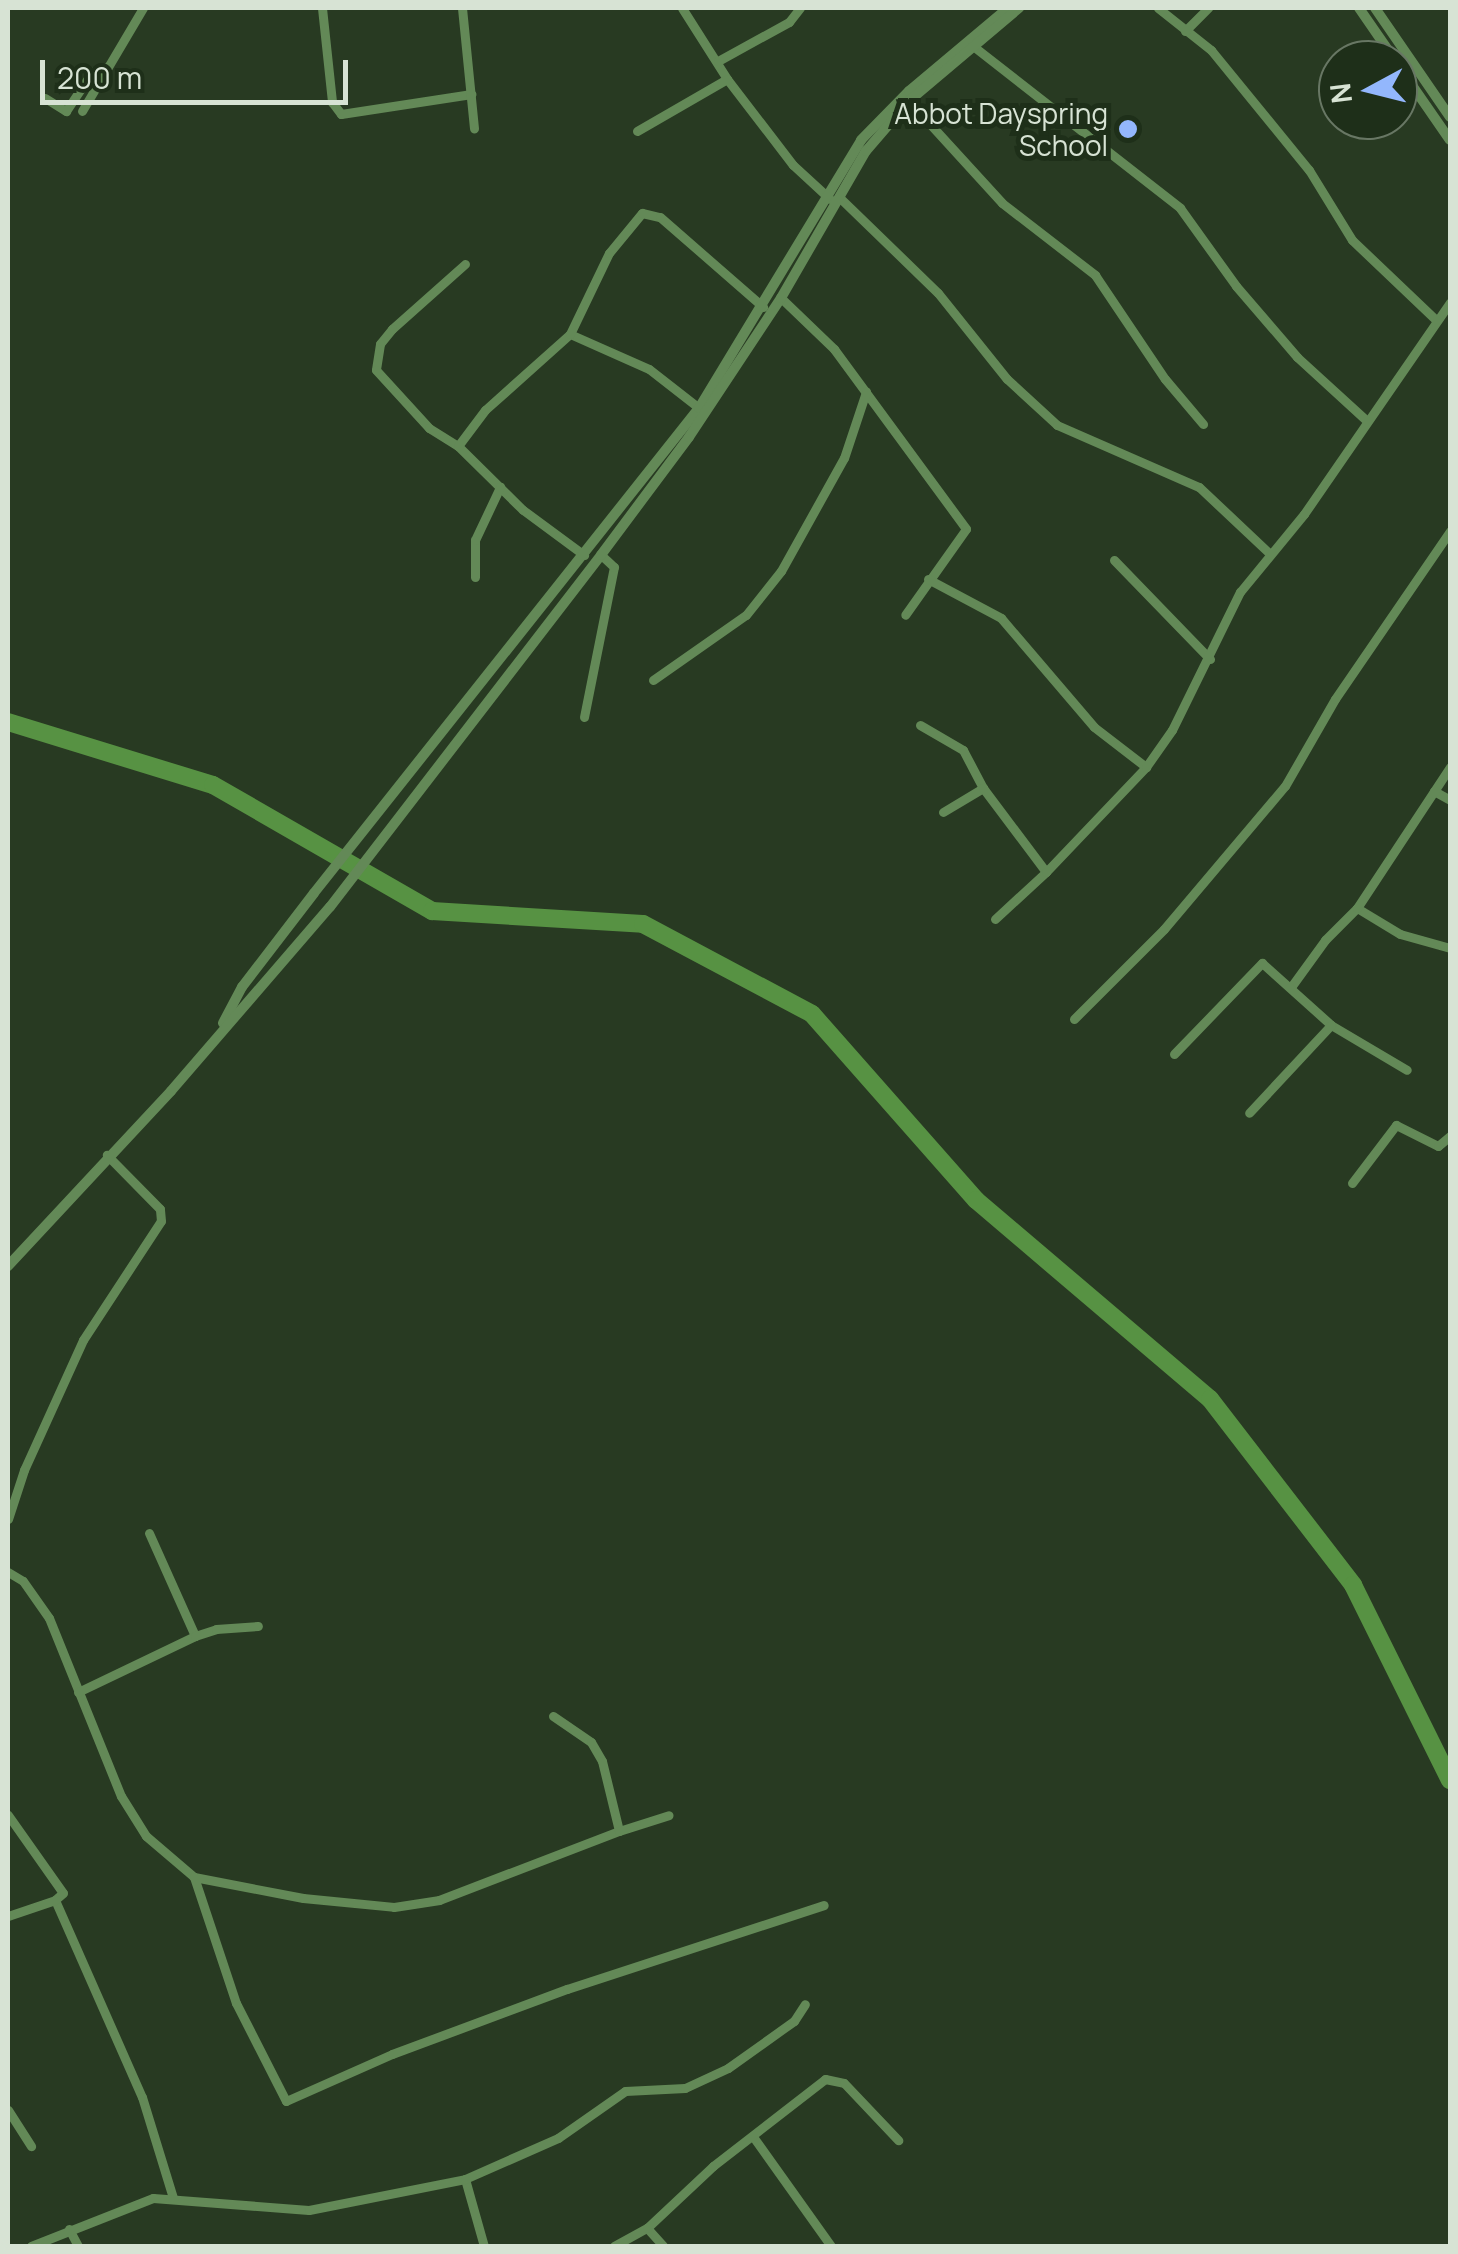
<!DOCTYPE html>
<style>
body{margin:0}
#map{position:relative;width:1458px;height:2254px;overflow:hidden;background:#283a22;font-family:Manrope,sans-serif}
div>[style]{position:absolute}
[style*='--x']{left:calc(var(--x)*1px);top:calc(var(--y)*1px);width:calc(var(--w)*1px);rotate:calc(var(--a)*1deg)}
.river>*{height:18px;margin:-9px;padding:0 9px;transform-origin:9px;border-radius:9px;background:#579243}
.minor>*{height:9px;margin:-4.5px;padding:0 4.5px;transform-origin:4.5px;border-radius:4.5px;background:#638957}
.tertiary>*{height:10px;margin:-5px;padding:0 5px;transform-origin:5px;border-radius:5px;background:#638957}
.dots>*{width:28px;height:28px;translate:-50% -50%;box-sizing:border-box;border:5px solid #1e2f19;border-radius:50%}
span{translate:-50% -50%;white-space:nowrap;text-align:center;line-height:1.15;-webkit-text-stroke:10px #1e2f19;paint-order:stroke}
.poi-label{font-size:28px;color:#d7e3d4}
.right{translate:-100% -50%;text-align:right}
.frame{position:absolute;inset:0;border:10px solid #d7e3d4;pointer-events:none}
.north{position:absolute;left:1318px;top:40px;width:100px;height:100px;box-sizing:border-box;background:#1e2f19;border:2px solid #687764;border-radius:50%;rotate:263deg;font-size:28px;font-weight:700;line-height:40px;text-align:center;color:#d7e3d4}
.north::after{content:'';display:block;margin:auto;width:35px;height:45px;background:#93b7fd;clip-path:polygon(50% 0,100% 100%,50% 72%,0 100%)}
.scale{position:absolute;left:40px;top:60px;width:308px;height:45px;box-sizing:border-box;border:5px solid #d7e3d4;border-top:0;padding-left:12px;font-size:30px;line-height:35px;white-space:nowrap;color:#d7e3d4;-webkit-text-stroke:8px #1e2f19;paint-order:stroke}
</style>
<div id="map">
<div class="river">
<i style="--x:8;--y:722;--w:214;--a:17.1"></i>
<i style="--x:213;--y:785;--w:253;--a:29.9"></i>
<i style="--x:432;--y:911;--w:211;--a:3.5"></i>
<i style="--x:643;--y:924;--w:191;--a:28"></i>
<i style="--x:812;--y:1014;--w:248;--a:48.6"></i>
<i style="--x:976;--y:1200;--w:307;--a:40.4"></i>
<i style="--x:1210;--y:1399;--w:235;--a:52.4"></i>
<i style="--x:1353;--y:1585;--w:218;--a:63.6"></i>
</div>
<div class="minor">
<i style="--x:322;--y:8;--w:95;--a:83.9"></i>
<i style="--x:332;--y:102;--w:15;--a:53"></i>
<i style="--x:341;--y:114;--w:132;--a:-8.7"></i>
<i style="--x:462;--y:8;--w:121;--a:84.3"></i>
<i style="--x:682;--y:8;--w:84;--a:57.6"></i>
<i style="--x:727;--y:79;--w:108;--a:52.5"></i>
<i style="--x:793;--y:165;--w:50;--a:42.6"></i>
<i style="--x:1158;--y:8;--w:68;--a:38.4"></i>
<i style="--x:1211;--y:50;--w:155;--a:50.8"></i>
<i style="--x:1309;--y:170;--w:82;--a:58.4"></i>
<i style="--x:1352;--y:240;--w:116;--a:43.6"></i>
<i style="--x:1185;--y:31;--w:33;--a:-45"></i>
<i style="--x:973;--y:46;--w:263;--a:38"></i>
<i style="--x:1180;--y:208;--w:96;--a:54.3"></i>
<i style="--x:1236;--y:286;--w:94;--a:49.3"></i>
<i style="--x:1297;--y:357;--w:95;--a:42.4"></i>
<i style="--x:718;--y:61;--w:81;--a:-28.8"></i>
<i style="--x:789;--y:22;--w:18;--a:-52"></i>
<i style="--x:45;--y:98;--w:25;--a:32"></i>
<i style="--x:66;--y:111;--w:47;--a:-56.3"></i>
<i style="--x:92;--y:72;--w:16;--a:-18"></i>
<i style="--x:909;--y:101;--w:138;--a:47.6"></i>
<i style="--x:1002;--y:203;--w:118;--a:37.7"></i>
<i style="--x:1095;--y:275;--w:125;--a:56.1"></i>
<i style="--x:1165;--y:379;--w:59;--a:49.8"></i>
<i style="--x:82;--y:111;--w:120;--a:-59.4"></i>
<i style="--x:637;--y:131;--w:104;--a:-30"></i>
<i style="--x:840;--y:198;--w:136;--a:44.1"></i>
<i style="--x:938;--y:293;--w:110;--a:51.3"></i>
<i style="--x:1007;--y:379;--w:68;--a:42.6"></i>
<i style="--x:1057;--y:425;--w:155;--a:23.6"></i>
<i style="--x:1199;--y:487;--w:96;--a:43.3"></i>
<i style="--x:465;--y:264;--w:98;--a:138.3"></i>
<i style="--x:392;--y:329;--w:19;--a:129"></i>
<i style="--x:380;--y:344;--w:26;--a:99"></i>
<i style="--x:376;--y:370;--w:79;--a:47.6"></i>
<i style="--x:429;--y:428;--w:34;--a:32"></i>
<i style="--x:458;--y:446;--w:91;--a:44.6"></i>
<i style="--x:523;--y:510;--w:76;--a:36.4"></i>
<i style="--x:781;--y:298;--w:74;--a:43.9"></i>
<i style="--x:834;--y:349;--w:223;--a:53.7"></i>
<i style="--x:966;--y:529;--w:105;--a:125.3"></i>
<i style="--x:570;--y:334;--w:86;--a:23.9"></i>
<i style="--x:649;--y:369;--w:63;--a:38"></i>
<i style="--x:458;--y:446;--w:45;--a:-53.1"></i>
<i style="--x:485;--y:410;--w:114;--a:-41.8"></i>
<i style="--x:570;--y:334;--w:90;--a:-64.3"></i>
<i style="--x:609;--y:253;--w:52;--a:-50.5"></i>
<i style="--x:642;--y:213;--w:18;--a:13"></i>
<i style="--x:660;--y:217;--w:137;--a:41.1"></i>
<i style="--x:1114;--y:560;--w:138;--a:45.9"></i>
<i style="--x:475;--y:577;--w:37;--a:-90"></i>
<i style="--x:475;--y:540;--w:59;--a:-64.7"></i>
<i style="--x:928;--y:579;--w:83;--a:28.1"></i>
<i style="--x:1001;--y:618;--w:143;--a:49.5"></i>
<i style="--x:1094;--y:727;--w:66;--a:37.6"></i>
<i style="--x:653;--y:680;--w:113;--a:-35"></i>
<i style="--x:746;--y:615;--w:56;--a:-51.5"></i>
<i style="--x:781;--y:571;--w:129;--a:-60.9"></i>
<i style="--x:844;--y:458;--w:70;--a:-71.6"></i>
<i style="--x:584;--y:717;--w:153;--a:-78.7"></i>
<i style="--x:614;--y:567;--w:18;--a:-137"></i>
<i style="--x:920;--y:725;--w:50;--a:30.2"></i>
<i style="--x:963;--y:750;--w:43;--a:62.2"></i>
<i style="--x:1434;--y:791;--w:18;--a:29"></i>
<i style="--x:943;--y:812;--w:47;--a:-31"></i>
<i style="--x:983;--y:788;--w:105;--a:53.1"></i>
<i style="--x:1357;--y:908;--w:50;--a:31.2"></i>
<i style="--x:1400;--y:934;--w:52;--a:15.6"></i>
<i style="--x:995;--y:919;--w:69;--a:-42.7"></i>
<i style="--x:1046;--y:872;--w:145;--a:-46.4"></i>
<i style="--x:1146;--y:767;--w:45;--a:-54.9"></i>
<i style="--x:1172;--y:730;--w:154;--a:-63.8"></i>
<i style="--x:1240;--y:592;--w:101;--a:-50.6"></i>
<i style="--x:1304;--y:514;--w:257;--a:-55.4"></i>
<i style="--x:1291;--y:987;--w:58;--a:-54.1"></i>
<i style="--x:1325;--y:940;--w:45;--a:-45"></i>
<i style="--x:1357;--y:908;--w:169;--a:-56.6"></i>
<i style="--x:1074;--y:1019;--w:127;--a:-45"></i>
<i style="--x:1164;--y:929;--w:187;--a:-49.8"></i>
<i style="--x:1285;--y:786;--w:100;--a:-60.1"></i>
<i style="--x:1335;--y:699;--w:204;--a:-55.6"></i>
<i style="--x:1331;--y:1025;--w:88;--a:30.6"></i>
<i style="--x:1174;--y:1054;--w:127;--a:-46"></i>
<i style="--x:1262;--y:963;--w:93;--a:41.9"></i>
<i style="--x:1331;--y:1025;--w:120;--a:133"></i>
<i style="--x:1352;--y:1183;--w:73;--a:-52.8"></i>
<i style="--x:1396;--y:1125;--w:47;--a:26.6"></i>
<i style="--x:1438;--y:1146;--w:16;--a:-40"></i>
<i style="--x:8;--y:1519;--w:52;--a:-71.9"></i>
<i style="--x:24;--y:1470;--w:143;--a:-65.6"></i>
<i style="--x:83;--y:1340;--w:142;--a:-56.8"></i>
<i style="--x:161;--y:1221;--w:12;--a:-95"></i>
<i style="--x:160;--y:1209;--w:76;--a:-134.5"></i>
<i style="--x:149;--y:1533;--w:113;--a:65.9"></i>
<i style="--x:8;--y:1572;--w:17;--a:31"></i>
<i style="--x:23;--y:1581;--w:45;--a:54.9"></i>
<i style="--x:49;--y:1618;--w:192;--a:68"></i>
<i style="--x:121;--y:1796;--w:47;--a:58"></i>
<i style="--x:146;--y:1836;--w:63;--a:40.5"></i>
<i style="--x:194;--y:1877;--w:111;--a:10.9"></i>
<i style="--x:303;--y:1898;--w:91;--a:5.6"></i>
<i style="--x:394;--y:1907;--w:46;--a:-8.8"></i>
<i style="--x:439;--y:1900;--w:193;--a:-21"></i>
<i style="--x:78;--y:1692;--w:130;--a:-25.6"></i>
<i style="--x:195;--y:1636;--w:22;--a:-18"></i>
<i style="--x:216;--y:1629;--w:42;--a:-4.1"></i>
<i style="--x:553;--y:1716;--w:46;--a:34.4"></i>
<i style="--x:591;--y:1742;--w:22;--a:60"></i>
<i style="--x:602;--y:1761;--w:72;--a:76.3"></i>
<i style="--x:619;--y:1831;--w:52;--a:-17.7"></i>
<i style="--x:8;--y:1815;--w:95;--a:54.8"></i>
<i style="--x:63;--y:1893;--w:11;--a:139"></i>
<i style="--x:55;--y:1900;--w:215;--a:66.2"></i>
<i style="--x:142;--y:2097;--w:106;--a:72.9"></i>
<i style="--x:194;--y:1877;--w:133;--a:71.6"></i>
<i style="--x:236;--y:2003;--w:110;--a:63"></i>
<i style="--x:286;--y:2101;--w:116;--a:-23.9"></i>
<i style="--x:392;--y:2054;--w:187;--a:-20.4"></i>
<i style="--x:567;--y:1989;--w:270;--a:-18.1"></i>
<i style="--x:8;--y:1916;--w:50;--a:-18.8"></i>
<i style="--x:8;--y:2110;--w:43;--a:57.4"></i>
<i style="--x:754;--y:2138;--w:133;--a:54.5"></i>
<i style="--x:465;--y:2179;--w:70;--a:74.2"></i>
<i style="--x:647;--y:2228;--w:24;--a:48"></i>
<i style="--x:69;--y:2229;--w:19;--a:62"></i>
<i style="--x:31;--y:2246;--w:131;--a:-21.5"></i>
<i style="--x:153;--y:2198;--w:156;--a:4.4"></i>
<i style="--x:309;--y:2210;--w:159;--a:-11.2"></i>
<i style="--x:465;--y:2179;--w:102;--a:-23.8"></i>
<i style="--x:558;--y:2138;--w:82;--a:-35"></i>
<i style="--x:625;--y:2091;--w:60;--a:-2.9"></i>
<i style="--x:685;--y:2088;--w:47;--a:-24.9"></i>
<i style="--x:728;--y:2068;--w:81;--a:-35.5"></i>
<i style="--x:794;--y:2021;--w:20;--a:-57"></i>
<i style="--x:614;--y:2246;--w:38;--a:-29"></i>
<i style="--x:647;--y:2228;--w:91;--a:-43.2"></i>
<i style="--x:713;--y:2166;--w:142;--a:-37.8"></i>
<i style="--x:825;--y:2079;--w:19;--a:12"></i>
<i style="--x:844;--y:2083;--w:79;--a:46.5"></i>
</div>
<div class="tertiary">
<i style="--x:1359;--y:8;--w:63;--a:55.3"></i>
<i style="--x:1375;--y:8;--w:132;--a:55.5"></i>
<i style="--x:1398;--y:65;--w:91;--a:55.3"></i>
<i style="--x:223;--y:1023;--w:41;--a:-62.2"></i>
<i style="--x:242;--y:987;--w:118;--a:-52.5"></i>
<i style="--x:314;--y:893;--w:619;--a:-51.56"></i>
<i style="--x:699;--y:408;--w:313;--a:-58.8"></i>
<i style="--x:861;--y:140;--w:69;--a:-45.6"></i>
<i style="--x:909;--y:91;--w:129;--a:-40"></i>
<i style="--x:8;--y:1266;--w:239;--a:-47"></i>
<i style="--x:171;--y:1091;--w:243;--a:-49.2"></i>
<i style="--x:330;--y:907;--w:444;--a:-52.4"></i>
<i style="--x:601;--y:555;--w:147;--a:-53.3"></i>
<i style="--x:689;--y:437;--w:167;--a:-56.5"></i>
<i style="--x:781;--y:298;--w:170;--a:-60"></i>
<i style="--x:866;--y:151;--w:66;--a:-49.3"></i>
<i style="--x:909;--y:101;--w:144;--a:-40.2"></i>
</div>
<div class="dots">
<i style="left:1128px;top:129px;background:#93b7fd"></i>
</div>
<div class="poi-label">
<span class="right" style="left:1108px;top:129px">Abbot Dayspring<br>School</span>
</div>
<div class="frame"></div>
<div class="north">N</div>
<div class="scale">200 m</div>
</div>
